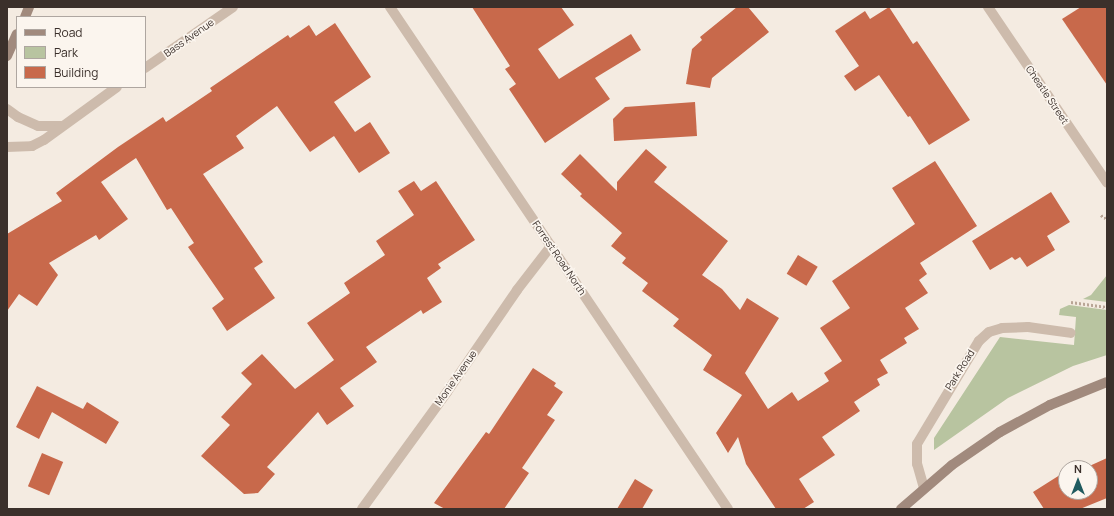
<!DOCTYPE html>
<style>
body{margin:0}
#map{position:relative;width:1114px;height:516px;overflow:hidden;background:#f4ebe1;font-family:Manrope,sans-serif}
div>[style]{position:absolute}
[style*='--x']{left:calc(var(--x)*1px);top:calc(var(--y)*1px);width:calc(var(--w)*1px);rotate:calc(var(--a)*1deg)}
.green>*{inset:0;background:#b8c4a0}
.building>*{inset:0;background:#c8694b;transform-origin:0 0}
.path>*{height:2.5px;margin-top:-1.25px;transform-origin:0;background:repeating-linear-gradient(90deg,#b9a596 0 2px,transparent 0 4px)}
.street>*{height:10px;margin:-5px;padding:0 5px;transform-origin:5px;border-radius:5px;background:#cdbbac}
.secondary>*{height:10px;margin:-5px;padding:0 5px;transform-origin:5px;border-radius:5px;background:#a18a7d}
span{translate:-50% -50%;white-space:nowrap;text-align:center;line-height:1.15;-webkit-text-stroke:3.5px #fbf5ee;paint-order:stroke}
.street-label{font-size:10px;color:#3b302b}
.frame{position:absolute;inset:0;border:8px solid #3b302b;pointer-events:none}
.legend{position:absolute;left:16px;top:16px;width:130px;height:72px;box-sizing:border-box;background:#fbf5ee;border:1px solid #aea6a0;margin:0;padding:5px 7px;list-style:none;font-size:12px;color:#3b302b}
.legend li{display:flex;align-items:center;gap:8px;height:20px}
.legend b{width:20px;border:1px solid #aea6a0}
.north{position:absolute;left:1058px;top:460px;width:40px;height:40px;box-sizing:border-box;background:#fbf5ee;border:1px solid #aea6a0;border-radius:50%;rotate:0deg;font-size:11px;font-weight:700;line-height:16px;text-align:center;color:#3b302b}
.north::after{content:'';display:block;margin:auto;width:14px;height:18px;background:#1f5a5e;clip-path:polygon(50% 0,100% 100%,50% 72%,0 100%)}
</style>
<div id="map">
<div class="green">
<i style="clip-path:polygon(1107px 275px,1107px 302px,1083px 299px,1091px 295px)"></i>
<i style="clip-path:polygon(1069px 305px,1107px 310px,1107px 355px,1073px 366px,1008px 398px,934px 450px,934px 438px,1000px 337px,1074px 345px,1076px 317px,1059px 315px,1060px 309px)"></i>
</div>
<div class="building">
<i style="clip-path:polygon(472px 7px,561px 7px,574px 25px,538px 49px,559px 79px,631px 34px,641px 50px,595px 78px,610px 99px,545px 143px,509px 89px,516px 84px,505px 69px,510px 66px)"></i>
<i style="clip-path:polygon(737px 7px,748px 7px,769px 32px,712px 78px,710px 88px,686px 84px,692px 49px,702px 40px,700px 37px)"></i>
<i style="clip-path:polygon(889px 7px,913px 44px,917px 41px,970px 120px,929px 145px,910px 116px,908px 117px,879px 75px,855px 91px,844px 76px,859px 66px,835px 31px,865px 11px,870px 19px)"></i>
<i style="clip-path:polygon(1081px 7px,1107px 7px,1107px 85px,1062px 19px)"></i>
<i style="clip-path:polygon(335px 23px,371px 77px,334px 102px,355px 132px,370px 122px,390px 153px,359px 173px,334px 136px,310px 152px,277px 106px,236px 136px,244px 148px,203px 174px,263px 262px,254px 268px,275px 298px,227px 331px,212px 308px,224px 299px,188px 247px,194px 243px,171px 208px,167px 210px,136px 158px,101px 182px,128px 219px,99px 240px,96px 235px,49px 263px,58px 275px,37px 306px,19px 294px,7px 311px,7px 234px,62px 201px,56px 193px,118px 147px,163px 117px,166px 122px,212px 91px,210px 88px,288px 35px,290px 38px,309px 25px,316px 36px)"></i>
<i style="clip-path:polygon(695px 102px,697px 136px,614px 141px,613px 119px,625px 107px)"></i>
<i style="clip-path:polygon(646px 149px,667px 167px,654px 182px,728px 241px,702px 275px,722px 289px,740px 310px,747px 298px,779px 318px,745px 373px,768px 409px,792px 392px,798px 401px,829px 381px,824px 373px,842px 361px,820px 328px,850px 308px,832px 281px,915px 224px,892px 188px,935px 161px,977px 226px,920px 263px,927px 274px,919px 280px,928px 293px,905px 308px,919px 329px,904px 338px,907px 343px,880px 360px,888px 373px,877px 379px,880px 385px,854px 402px,860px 411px,822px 437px,835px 455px,799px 479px,814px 502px,803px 509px,776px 509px,746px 464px,738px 437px,728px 453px,716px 433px,742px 395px,703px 370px,712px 355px,673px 326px,679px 319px,642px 291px,648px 283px,622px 263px,626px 258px,611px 246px,622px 233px,580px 196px,582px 194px,561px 174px,580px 154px,617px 191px,617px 182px)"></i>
<i style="clip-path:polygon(414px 181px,421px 191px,436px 181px,475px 240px,438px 264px,441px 268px,427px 278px,442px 302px,423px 314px,421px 310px,366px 347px,377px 362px,340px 388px,354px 406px,327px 425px,318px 412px,267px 467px,275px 474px,258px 493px,244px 494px,201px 456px,230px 425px,221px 417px,252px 384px,241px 373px,262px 354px,295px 389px,334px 360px,307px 323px,350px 293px,344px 283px,385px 255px,376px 241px,414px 215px,398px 191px)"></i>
<i style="clip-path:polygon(1051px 192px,1070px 222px,1047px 236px,1055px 250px,1027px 267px,1020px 257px,1015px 260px,1012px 257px,990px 270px,972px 241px)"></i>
<i style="left:798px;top:255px;width:23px;height:22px;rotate:31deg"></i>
<i style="clip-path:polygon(533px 368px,556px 383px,554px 386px,563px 392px,547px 415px,555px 420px,522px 468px,529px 473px,504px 509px,445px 509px,434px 503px,486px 432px,489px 434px)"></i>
<i style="clip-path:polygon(37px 386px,83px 409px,87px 402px,119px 422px,106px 444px,52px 412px,39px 439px,16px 427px)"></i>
<i style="left:42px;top:453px;width:23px;height:36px;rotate:23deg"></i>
<i style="clip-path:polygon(1107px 458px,1107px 498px,1080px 509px,1044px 509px,1033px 492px,1063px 473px,1066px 476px,1066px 492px,1090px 492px,1090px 468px,1085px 468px)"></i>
<i style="clip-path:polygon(635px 479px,653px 490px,642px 509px,617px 509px)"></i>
</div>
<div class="path">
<i style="--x:1101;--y:215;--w:7;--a:34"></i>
<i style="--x:1071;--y:302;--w:36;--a:8"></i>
</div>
<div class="street">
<i style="--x:390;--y:7;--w:605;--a:56.05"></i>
<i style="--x:988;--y:7;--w:212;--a:55.9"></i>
<i style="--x:145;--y:68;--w:107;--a:-34.7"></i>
<i style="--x:7;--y:109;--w:14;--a:36"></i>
<i style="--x:18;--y:117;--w:22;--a:24"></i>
<i style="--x:38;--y:126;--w:23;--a:0"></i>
<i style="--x:7;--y:147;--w:25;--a:-2"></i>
<i style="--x:32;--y:146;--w:13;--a:-27"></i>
<i style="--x:44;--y:140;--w:90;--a:-36"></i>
<i style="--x:924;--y:488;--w:25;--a:-106"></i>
<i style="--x:917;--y:464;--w:20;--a:-90"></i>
<i style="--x:917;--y:444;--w:120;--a:-59"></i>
<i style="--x:979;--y:341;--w:13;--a:-42"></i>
<i style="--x:989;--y:332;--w:14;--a:-17"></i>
<i style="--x:1002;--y:328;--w:26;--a:-2"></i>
<i style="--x:1028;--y:327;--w:43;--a:7.9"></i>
<i style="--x:362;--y:509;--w:145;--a:-54"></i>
<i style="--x:447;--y:392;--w:124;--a:-55.5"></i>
<i style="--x:517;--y:290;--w:56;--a:-52.3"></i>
</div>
<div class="secondary">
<i style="--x:25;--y:17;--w:11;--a:-68"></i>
<i style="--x:7;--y:56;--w:24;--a:-66"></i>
<i style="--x:901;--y:509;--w:67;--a:-40.8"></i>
<i style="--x:952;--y:465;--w:58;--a:-34.5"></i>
<i style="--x:1000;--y:432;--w:57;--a:-28.4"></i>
<i style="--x:1050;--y:405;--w:61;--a:-22"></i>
</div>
<div class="street-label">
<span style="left:189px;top:38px;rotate:-35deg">Bass Avenue</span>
<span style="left:1047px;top:95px;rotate:56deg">Cheatle Street</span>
<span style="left:559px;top:258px;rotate:56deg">Forrest Road North</span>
<span style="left:960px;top:370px;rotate:-58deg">Park Road</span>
<span style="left:456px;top:378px;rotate:-55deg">Monie Avenue</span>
</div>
<div class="frame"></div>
<ul class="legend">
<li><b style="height:5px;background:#a18a7d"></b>Road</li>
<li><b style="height:11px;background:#b8c4a0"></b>Park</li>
<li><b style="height:11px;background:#c8694b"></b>Building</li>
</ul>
<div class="north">N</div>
</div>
